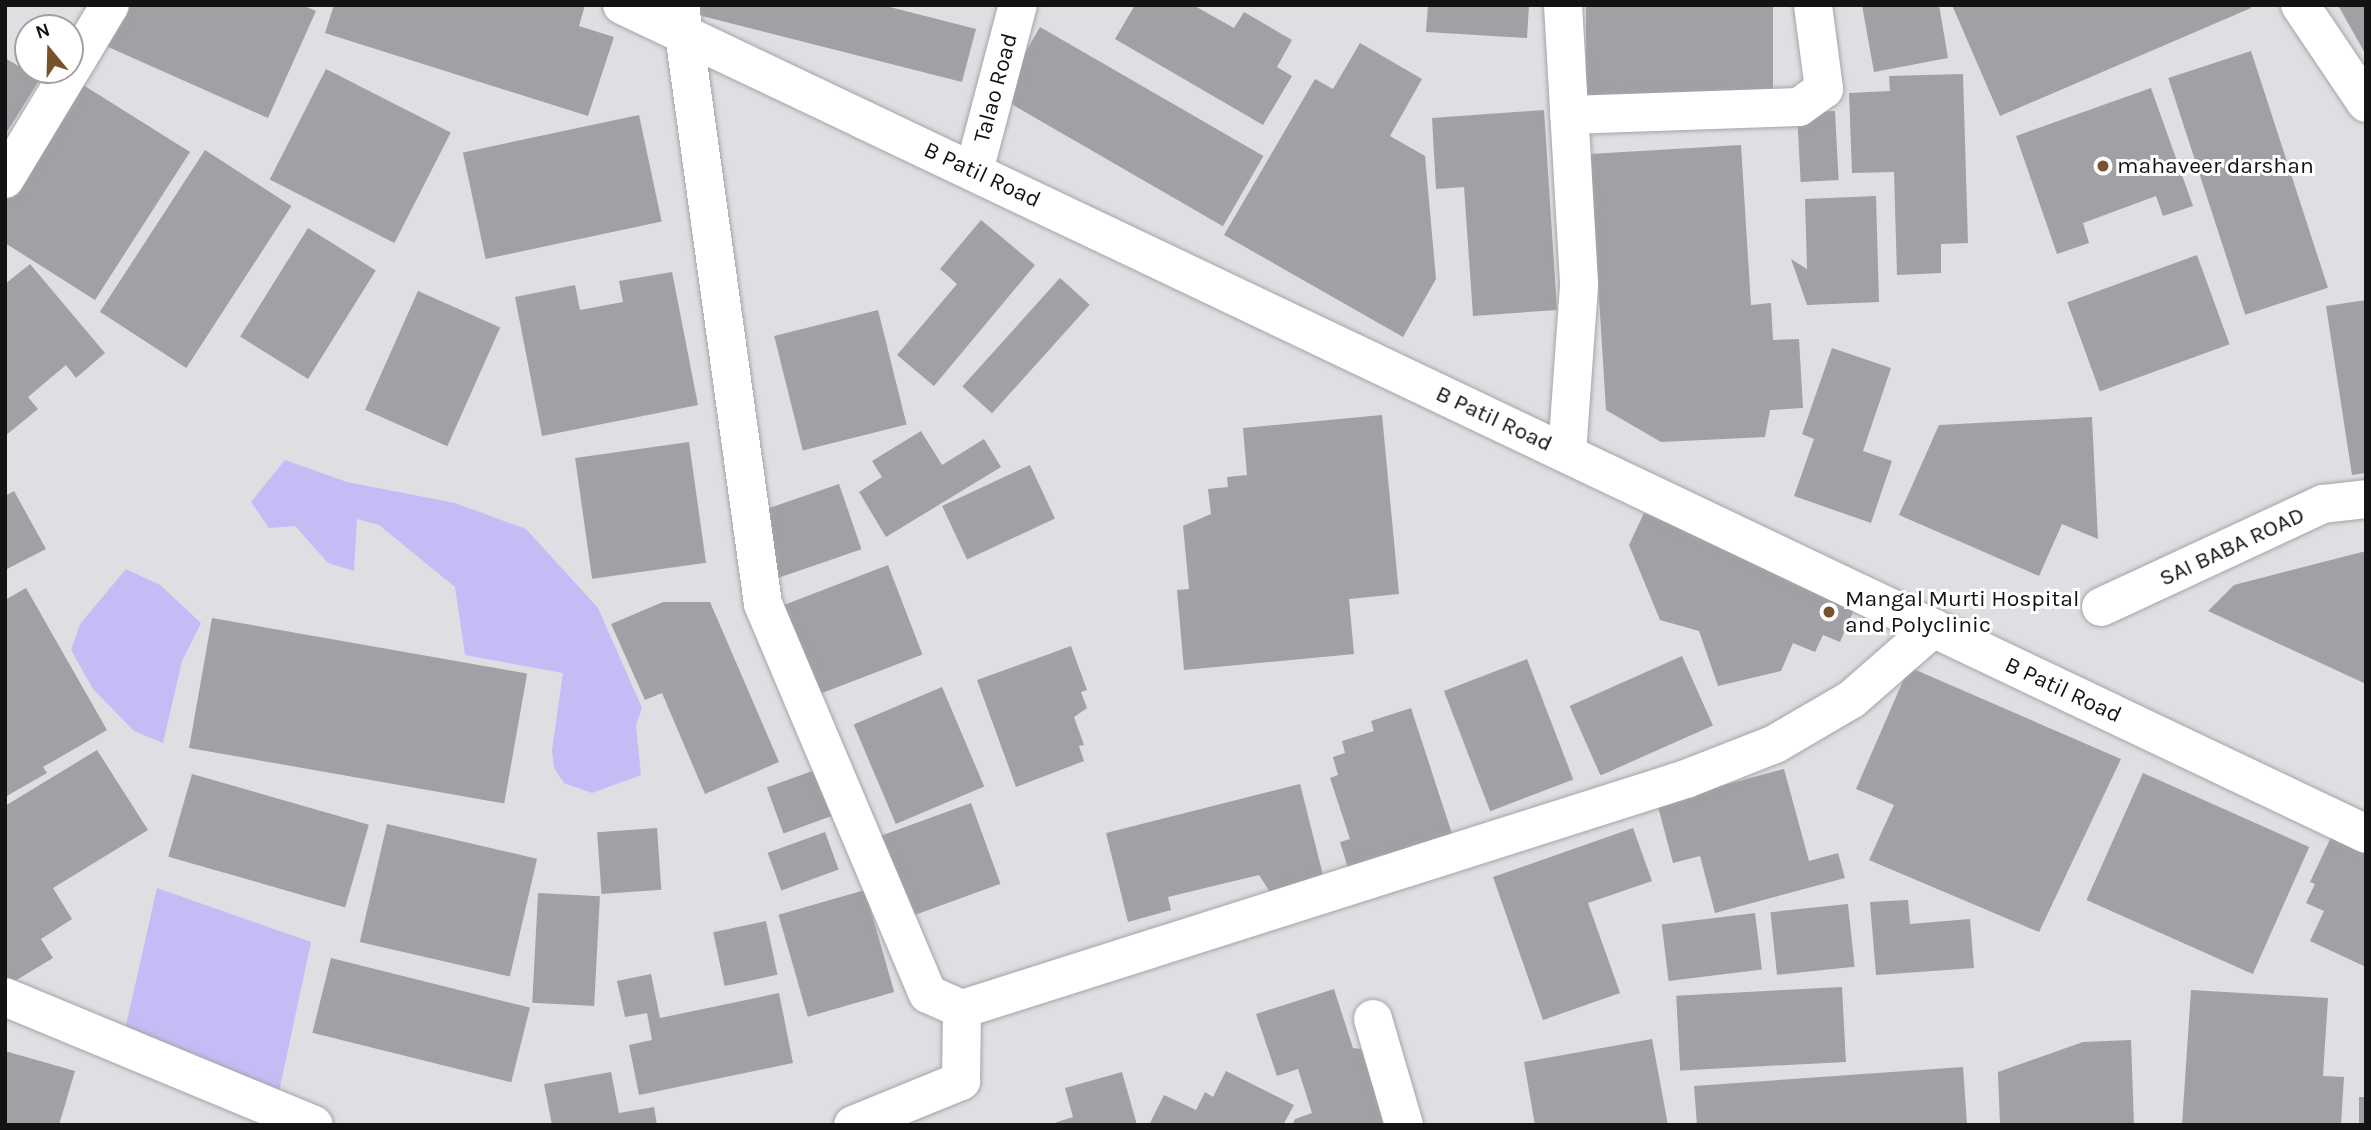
<!DOCTYPE html>
<style>
body{margin:0}
#map{position:relative;width:2371px;height:1130px;overflow:hidden;background:#dfdee3;font-family:Karla,sans-serif}
div>[style]{position:absolute}
[style*='--x']{left:calc(var(--x)*1px);top:calc(var(--y)*1px);width:calc(var(--w)*1px);rotate:calc(var(--a)*1deg)}
.green>*{inset:0;background:#c5bcf5}
.building>*{inset:0;background:#a1a0a5;transform-origin:0 0}
.roads{filter:drop-shadow(0 0 2px #a5a4a9) drop-shadow(0 0 2px #a5a4a9)}
.minor>*{height:38px;margin:-19px;padding:0 19px;transform-origin:19px;border-radius:19px;background:#fff}
.major>*{height:38px;margin:-19px;padding:0 19px;transform-origin:19px;border-radius:19px;background:#fff}
.dots>*{width:19px;height:19px;translate:-50% -50%;box-sizing:border-box;border:4px solid #fff;border-radius:50%}
span{translate:-50% -50%;white-space:nowrap;text-align:center;line-height:1.15;-webkit-text-stroke:6px #fff;paint-order:stroke}
.street-label{font-size:23px;color:#131314}
.poi-label{font-size:23px;color:#131314}
.left{translate:0 -50%;text-align:left}
.frame{position:absolute;inset:0;border:7px solid #131314;pointer-events:none}
.north{position:absolute;left:14px;top:14px;width:70px;height:70px;box-sizing:border-box;background:#fff;border:2px solid #a1a1a1;border-radius:50%;rotate:341deg;font-size:19px;font-weight:700;line-height:28px;text-align:center;color:#131314}
.north::after{content:'';display:block;margin:auto;width:24px;height:32px;background:#76532c;clip-path:polygon(50% 0,100% 100%,50% 72%,0 100%)}
</style>
<div id="map">
<div class="green">
<i style="clip-path:polygon(285px 460px,347px 482px,455px 503px,526px 529px,598px 608px,642px 708px,636px 725px,641px 775px,592px 793px,564px 783px,554px 768px,552px 750px,563px 673px,465px 655px,455px 587px,379px 525px,357px 519px,354px 571px,328px 563px,295px 526px,269px 528px,251px 502px)"></i>
<i style="clip-path:polygon(126px 569px,160px 585px,201px 623px,182px 661px,163px 743px,134px 731px,93px 689px,71px 650px,80px 624px)"></i>
<i style="clip-path:polygon(157px 888px,311px 942px,279px 1092px,124px 1034px)"></i>
</div>
<div class="building">
<i style="clip-path:polygon(124px 5px,302px 5px,316px 11px,268px 118px,106px 46px)"></i>
<i style="clip-path:polygon(334px 5px,585px 5px,579px 26px,614px 37px,588px 116px,325px 33px)"></i>
<i style="clip-path:polygon(692px 5px,882px 5px,976px 29px,962px 82px,690px 13px)"></i>
<i style="clip-path:polygon(1135px 5px,1193px 5px,1234px 28px,1244px 12px,1292px 40px,1277px 67px,1292px 76px,1263px 125px,1115px 39px)"></i>
<i style="clip-path:polygon(1428px 5px,1529px 5px,1527px 38px,1426px 32px)"></i>
<i style="left:1586px;top:5px;width:187px;height:98px"></i>
<i style="clip-path:polygon(1862px 5px,1939px 5px,1948px 58px,1874px 72px)"></i>
<i style="clip-path:polygon(1952px 5px,2250px 5px,2251px 8px,2000px 116px)"></i>
<i style="clip-path:polygon(2343px 5px,2366px 5px,2366px 55px,2339px 7px)"></i>
<i style="left:1040px;top:27px;width:258px;height:81px;rotate:30deg"></i>
<i style="clip-path:polygon(1360px 43px,1422px 79px,1390px 136px,1425px 156px,1436px 279px,1403px 337px,1224px 235px,1315px 79px,1333px 89px)"></i>
<i style="left:2251px;top:51px;width:249px;height:87px;rotate:72deg"></i>
<i style="clip-path:polygon(5px 58px,40px 79px,5px 135px)"></i>
<i style="left:326px;top:69px;width:140px;height:124px;rotate:27deg"></i>
<i style="clip-path:polygon(1963px 74px,1968px 243px,1941px 244px,1941px 273px,1897px 275px,1894px 172px,1852px 173px,1849px 93px,1890px 91px,1889px 76px)"></i>
<i style="clip-path:polygon(80px 83px,190px 152px,95px 300px,5px 243px,5px 197px)"></i>
<i style="clip-path:polygon(2151px 88px,2193px 206px,2163px 216px,2156px 196px,2083px 223px,2089px 243px,2057px 254px,2016px 136px)"></i>
<i style="clip-path:polygon(1544px 110px,1557px 310px,1473px 316px,1464px 187px,1436px 189px,1432px 118px)"></i>
<i style="left:1835px;top:111px;width:69px;height:38px;rotate:87deg"></i>
<i style="left:639px;top:115px;width:109px;height:180px;rotate:78deg"></i>
<i style="clip-path:polygon(1741px 145px,1751px 305px,1771px 303px,1773px 340px,1799px 339px,1803px 408px,1770px 410px,1765px 437px,1661px 442px,1606px 410px,1590px 154px)"></i>
<i style="left:205px;top:150px;width:103px;height:193px;rotate:33deg"></i>
<i style="clip-path:polygon(1876px 196px,1879px 302px,1807px 305px,1791px 259px,1807px 269px,1805px 199px)"></i>
<i style="clip-path:polygon(981px 220px,1035px 265px,934px 386px,897px 355px,957px 284px,940px 269px)"></i>
<i style="left:308px;top:228px;width:80px;height:128px;rotate:32deg"></i>
<i style="left:2197px;top:255px;width:95px;height:138px;rotate:70deg"></i>
<i style="clip-path:polygon(30px 264px,105px 353px,76px 378px,66px 365px,28px 397px,38px 409px,5px 436px,5px 284px)"></i>
<i style="clip-path:polygon(672px 272px,698px 405px,542px 436px,515px 297px,575px 285px,580px 310px,623px 302px,619px 281px)"></i>
<i style="left:1060px;top:278px;width:40px;height:146px;rotate:42deg"></i>
<i style="left:418px;top:291px;width:90px;height:130px;rotate:24deg"></i>
<i style="clip-path:polygon(2366px 300px,2366px 473px,2352px 475px,2326px 306px)"></i>
<i style="left:878px;top:310px;width:118px;height:107px;rotate:76deg"></i>
<i style="clip-path:polygon(1832px 348px,1891px 368px,1863px 451px,1892px 461px,1871px 523px,1794px 496px,1814px 439px,1802px 434px)"></i>
<i style="clip-path:polygon(1382px 415px,1399px 594px,1349px 599px,1354px 654px,1184px 670px,1177px 590px,1189px 589px,1183px 526px,1211px 514px,1208px 489px,1228px 487px,1227px 477px,1247px 475px,1243px 428px)"></i>
<i style="clip-path:polygon(2092px 417px,2098px 539px,2062px 524px,2039px 576px,1899px 515px,1939px 425px)"></i>
<i style="clip-path:polygon(921px 431px,942px 465px,984px 439px,1001px 467px,886px 537px,859px 492px,882px 477px,872px 461px)"></i>
<i style="left:689px;top:442px;width:122px;height:115px;rotate:82deg"></i>
<i style="left:1030px;top:465px;width:59px;height:97px;rotate:65deg"></i>
<i style="left:839px;top:484px;width:69px;height:87px;rotate:71deg"></i>
<i style="clip-path:polygon(14px 491px,46px 549px,5px 570px,5px 496px)"></i>
<i style="clip-path:polygon(1644px 513px,1857px 603px,1840px 642px,1823px 635px,1815px 652px,1793px 643px,1781px 671px,1718px 686px,1699px 631px,1660px 620px,1629px 545px)"></i>
<i style="clip-path:polygon(2366px 551px,2366px 684px,2208px 611px,2234px 585px)"></i>
<i style="left:888px;top:565px;width:96px;height:115px;rotate:69deg"></i>
<i style="clip-path:polygon(26px 588px,107px 730px,43px 767px,47px 773px,5px 797px,5px 600px)"></i>
<i style="clip-path:polygon(663px 602px,710px 602px,779px 762px,705px 794px,662px 693px,645px 700px,611px 624px)"></i>
<i style="left:212px;top:618px;width:320px;height:132px;rotate:10deg"></i>
<i style="clip-path:polygon(1071px 646px,1087px 690px,1081px 692px,1087px 708px,1074px 717px,1084px 745px,1079px 746px,1084px 761px,1016px 787px,977px 680px)"></i>
<i style="left:1682px;top:656px;width:76px;height:123px;rotate:66deg"></i>
<i style="left:1527px;top:659px;width:129px;height:89px;rotate:69deg"></i>
<i style="clip-path:polygon(1909px 667px,2121px 759px,2039px 932px,1869px 860px,1894px 805px,1856px 789px)"></i>
<i style="left:942px;top:687px;width:108px;height:96px;rotate:67deg"></i>
<i style="clip-path:polygon(1411px 708px,1455px 843px,1351px 878px,1340px 842px,1350px 839px,1330px 778px,1338px 775px,1333px 757px,1345px 753px,1342px 741px,1374px 731px,1371px 721px)"></i>
<i style="clip-path:polygon(97px 750px,148px 830px,53px 888px,72px 919px,41px 939px,53px 958px,5px 987px,5px 806px)"></i>
<i style="left:826px;top:766px;width:49px;height:63px;rotate:70deg"></i>
<i style="clip-path:polygon(1784px 769px,1809px 861px,1838px 853px,1845px 878px,1715px 913px,1700px 856px,1673px 863px,1657px 803px)"></i>
<i style="left:2143px;top:773px;width:182px;height:139px;rotate:24deg"></i>
<i style="left:192px;top:774px;width:184px;height:86px;rotate:16deg"></i>
<i style="clip-path:polygon(1300px 784px,1324px 879px,1270px 892px,1259px 875px,1168px 897px,1171px 910px,1128px 922px,1106px 833px)"></i>
<i style="left:971px;top:803px;width:86px;height:100px;rotate:70deg"></i>
<i style="left:387px;top:824px;width:154px;height:121px;rotate:13deg"></i>
<i style="left:657px;top:828px;width:62px;height:60px;rotate:86deg"></i>
<i style="clip-path:polygon(1633px 828px,1652px 881px,1588px 903px,1620px 993px,1543px 1020px,1493px 877px)"></i>
<i style="left:825px;top:832px;width:40px;height:61px;rotate:70deg"></i>
<i style="clip-path:polygon(2332px 835px,2366px 851px,2366px 967px,2310px 941px,2324px 911px,2306px 903px,2315px 884px,2310px 882px)"></i>
<i style="left:865px;top:890px;width:106px;height:90px;rotate:74deg"></i>
<i style="left:538px;top:893px;width:62px;height:110px;rotate:3deg"></i>
<i style="clip-path:polygon(1908px 900px,1910px 924px,1970px 919px,1974px 968px,1876px 975px,1870px 902px)"></i>
<i style="left:1848px;top:904px;width:63px;height:78px;rotate:84deg"></i>
<i style="left:1755px;top:913px;width:57px;height:94px;rotate:83deg"></i>
<i style="left:766px;top:921px;width:55px;height:54px;rotate:78deg"></i>
<i style="left:331px;top:958px;width:205px;height:77px;rotate:14deg"></i>
<i style="clip-path:polygon(651px 974px,660px 1018px,779px 993px,793px 1063px,639px 1095px,629px 1045px,652px 1040px,647px 1013px,625px 1017px,617px 981px)"></i>
<i style="left:1842px;top:987px;width:75px;height:166px;rotate:87deg"></i>
<i style="clip-path:polygon(1334px 989px,1353px 1048px,1361px 1049px,1387px 1125px,1292px 1125px,1295px 1119px,1312px 1113px,1298px 1069px,1277px 1076px,1256px 1014px)"></i>
<i style="clip-path:polygon(2191px 990px,2328px 998px,2323px 1076px,2344px 1077px,2341px 1125px,2182px 1125px)"></i>
<i style="clip-path:polygon(1652px 1039px,1668px 1125px,1535px 1125px,1524px 1062px)"></i>
<i style="clip-path:polygon(2131px 1040px,2134px 1125px,2000px 1125px,1998px 1072px,2083px 1042px)"></i>
<i style="clip-path:polygon(5px 1051px,75px 1071px,59px 1125px,5px 1125px)"></i>
<i style="clip-path:polygon(1963px 1067px,1967px 1125px,1697px 1125px,1694px 1086px)"></i>
<i style="clip-path:polygon(1226px 1071px,1294px 1105px,1283px 1125px,1149px 1125px,1164px 1095px,1196px 1110px,1205px 1092px,1213px 1097px)"></i>
<i style="clip-path:polygon(611px 1072px,619px 1113px,654px 1107px,657px 1125px,552px 1125px,544px 1084px)"></i>
<i style="clip-path:polygon(1122px 1072px,1137px 1125px,1048px 1125px,1073px 1117px,1065px 1088px)"></i>
<i style="left:2359px;top:1097px;width:7px;height:28px"></i>
</div>
<div class="roads">
<div class="minor">
<i style="--x:680;--y:5;--w:605;--a:82.11"></i>
<i style="--x:763;--y:604;--w:423;--a:67.1"></i>
<i style="--x:928;--y:994;--w:37;--a:24"></i>
<i style="--x:962;--y:1009;--w:760;--a:-17.62"></i>
<i style="--x:1686;--y:779;--w:96;--a:-21.5"></i>
<i style="--x:1775;--y:744;--w:89;--a:-30.3"></i>
<i style="--x:1852;--y:699;--w:108;--a:-41.2"></i>
<i style="--x:1563;--y:5;--w:281;--a:86.7"></i>
<i style="--x:1579;--y:286;--w:167;--a:94.1"></i>
<i style="--x:2300;--y:5;--w:118;--a:56"></i>
<i style="--x:1569;--y:115;--w:230;--a:-2"></i>
<i style="--x:1799;--y:107;--w:31;--a:-36"></i>
<i style="--x:1824;--y:89;--w:85;--a:-97.5"></i>
<i style="--x:974;--y:171;--w:172;--a:-75.2"></i>
<i style="--x:5;--y:179;--w:203;--a:-58.9"></i>
<i style="--x:2101;--y:607;--w:245;--a:-24.9"></i>
<i style="--x:2323;--y:504;--w:43;--a:-6.6"></i>
<i style="--x:5;--y:997;--w:334;--a:22.5"></i>
<i style="--x:1373;--y:1019;--w:110;--a:73.7"></i>
<i style="--x:853;--y:1125;--w:117;--a:-22.2"></i>
<i style="--x:961;--y:1081;--w:72;--a:-89.2"></i>
</div>
<div class="major">
<i style="--x:622;--y:5;--w:1931;--a:25.42"></i>
</div>
</div>
<div class="dots">
<i style="left:2103px;top:166px;background:#76532c"></i>
<i style="left:1829px;top:612px;background:#76532c"></i>
</div>
<div class="street-label">
<span style="left:996px;top:88px;rotate:-75deg">Talao Road</span>
<span style="left:982px;top:175px;rotate:25deg">B Patil Road</span>
<span style="left:1494px;top:419px;rotate:25deg">B Patil Road</span>
<span style="left:2232px;top:547px;rotate:-25deg">SAI BABA ROAD</span>
<span style="left:2063px;top:690px;rotate:25deg">B Patil Road</span>
</div>
<div class="poi-label">
<span class="left" style="left:2117px;top:166px">mahaveer darshan</span>
<span class="left" style="left:1845px;top:612px">Mangal Murti Hospital<br>and Polyclinic</span>
</div>
<div class="frame"></div>
<div class="north">N</div>
</div>
